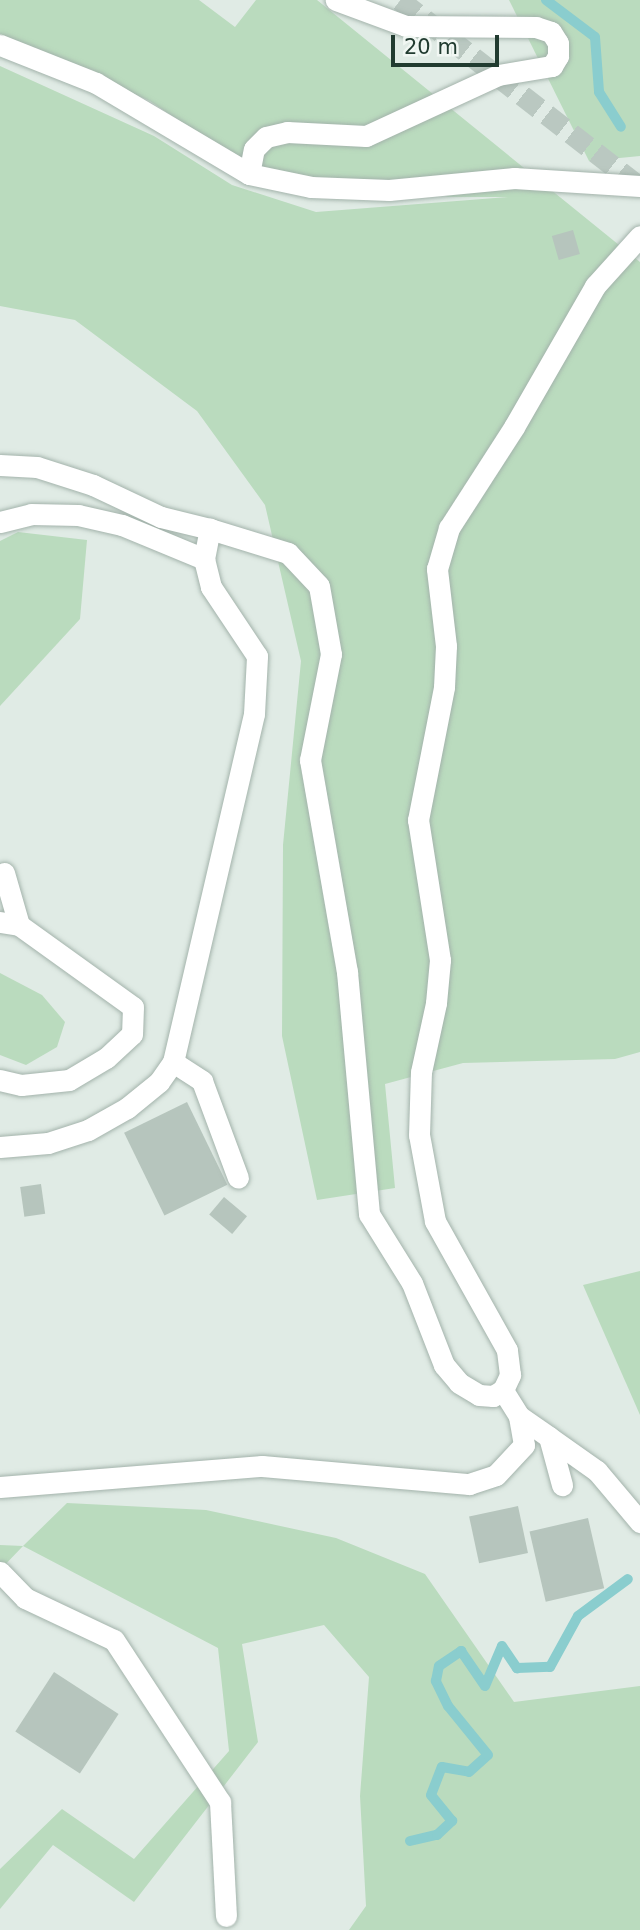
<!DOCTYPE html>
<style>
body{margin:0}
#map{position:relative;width:640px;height:1930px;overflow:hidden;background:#e0ebe5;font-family:"DejaVu Sans",sans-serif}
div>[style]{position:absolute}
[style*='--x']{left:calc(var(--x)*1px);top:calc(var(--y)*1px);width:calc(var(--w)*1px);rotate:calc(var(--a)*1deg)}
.green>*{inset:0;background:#badbbe}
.stream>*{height:10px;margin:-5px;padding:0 5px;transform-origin:5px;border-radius:5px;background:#8acdce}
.building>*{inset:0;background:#b6c5bd;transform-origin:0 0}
.trunk-tunnel>*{height:21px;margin-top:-10.5px;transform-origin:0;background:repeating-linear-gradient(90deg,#bac8c1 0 21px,transparent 0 31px)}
.roads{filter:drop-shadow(0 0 2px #a3b3ab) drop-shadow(0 0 2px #a3b3ab)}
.service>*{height:21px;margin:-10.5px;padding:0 10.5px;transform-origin:10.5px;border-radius:10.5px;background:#fff}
.minor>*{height:21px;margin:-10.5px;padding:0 10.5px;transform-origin:10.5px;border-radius:10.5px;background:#fff}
.tertiary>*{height:21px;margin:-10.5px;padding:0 10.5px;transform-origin:10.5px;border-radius:10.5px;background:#fff}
span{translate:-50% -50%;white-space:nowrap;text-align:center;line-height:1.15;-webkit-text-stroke:5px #f1f7f3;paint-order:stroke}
.scale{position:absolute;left:391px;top:35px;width:108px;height:32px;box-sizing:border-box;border:4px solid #213b30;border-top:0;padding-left:9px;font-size:21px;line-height:24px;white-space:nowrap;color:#213b30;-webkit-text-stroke:5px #f1f7f3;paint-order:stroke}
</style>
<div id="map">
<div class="green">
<i style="clip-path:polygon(0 0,199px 0,235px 27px,256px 0,317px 0,640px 262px,640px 1052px,615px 1059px,463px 1063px,385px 1084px,395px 1188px,317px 1200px,282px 1036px,283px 845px,301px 661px,265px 505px,197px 411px,75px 320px,0 306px,0 66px,154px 136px,232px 185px,316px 212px,508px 197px,448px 197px,410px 187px,370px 189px,249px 168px,150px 101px,0 34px)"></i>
<i style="clip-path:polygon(509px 0,640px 0,640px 156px,589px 161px)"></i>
<i style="clip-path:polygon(18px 532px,87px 540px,80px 619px,0 706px,0 541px)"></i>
<i style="clip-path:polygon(0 973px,42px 995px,65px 1022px,57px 1047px,26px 1065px,0 1055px)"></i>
<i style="clip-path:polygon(640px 1271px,640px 1415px,583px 1285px)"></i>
<i style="clip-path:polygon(67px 1503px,206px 1510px,336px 1538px,425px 1574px,514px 1702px,640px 1686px,640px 1930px,349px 1930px,366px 1906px,360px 1796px,369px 1677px,324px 1625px,242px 1644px,258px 1742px,134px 1902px,53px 1845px,0 1909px,0 1869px,62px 1809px,134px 1859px,229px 1751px,218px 1648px,23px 1546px,0 1570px,0 1545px,23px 1546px)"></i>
</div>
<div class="stream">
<i style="--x:546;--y:0;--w:61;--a:37.1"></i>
<i style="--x:595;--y:37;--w:55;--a:85.8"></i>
<i style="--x:599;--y:92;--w:41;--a:57.8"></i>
<i style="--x:410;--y:1841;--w:28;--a:-13"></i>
<i style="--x:437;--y:1835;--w:21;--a:-43"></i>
<i style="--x:452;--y:1821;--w:33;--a:-129"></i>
<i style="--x:431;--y:1795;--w:30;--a:-69"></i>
<i style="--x:442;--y:1767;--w:27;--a:10"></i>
<i style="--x:469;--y:1772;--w:25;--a:-42"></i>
<i style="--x:488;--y:1755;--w:63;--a:-129.2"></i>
<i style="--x:448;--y:1706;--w:28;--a:-116"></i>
<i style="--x:436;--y:1681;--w:15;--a:-79"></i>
<i style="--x:439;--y:1666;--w:27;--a:-34"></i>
<i style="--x:461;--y:1651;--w:42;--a:55.6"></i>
<i style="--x:485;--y:1686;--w:43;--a:-67"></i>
<i style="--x:502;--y:1646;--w:27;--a:56"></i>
<i style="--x:517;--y:1668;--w:33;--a:-2"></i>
<i style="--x:550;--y:1667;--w:58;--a:-61.2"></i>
<i style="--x:578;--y:1616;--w:62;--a:-36.5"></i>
</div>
<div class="building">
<i style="left:573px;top:230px;width:25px;height:22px;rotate:74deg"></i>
<i style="left:187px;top:1102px;width:92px;height:70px;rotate:64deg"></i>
<i style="left:41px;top:1184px;width:30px;height:21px;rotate:82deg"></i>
<i style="left:224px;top:1197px;width:30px;height:23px;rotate:40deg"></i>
<i style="left:518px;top:1506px;width:48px;height:50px;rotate:78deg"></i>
<i style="left:588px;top:1518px;width:72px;height:60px;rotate:77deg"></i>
<i style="left:54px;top:1672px;width:77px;height:71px;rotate:33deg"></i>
</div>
<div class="trunk-tunnel">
<i style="--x:400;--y:0;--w:304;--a:37.9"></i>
</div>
<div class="roads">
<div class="service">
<i style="--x:249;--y:174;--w:25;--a:-79"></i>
<i style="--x:254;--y:149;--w:17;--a:-45"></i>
<i style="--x:266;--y:137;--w:22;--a:-13"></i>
<i style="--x:287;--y:132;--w:79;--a:2.9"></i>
<i style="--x:366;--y:136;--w:145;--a:-24.8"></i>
<i style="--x:498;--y:75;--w:55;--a:-9.5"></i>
<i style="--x:552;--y:66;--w:12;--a:-59"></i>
<i style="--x:558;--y:56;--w:13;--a:-90"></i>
<i style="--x:558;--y:43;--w:13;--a:-122"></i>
<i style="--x:551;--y:32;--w:16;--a:-162"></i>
<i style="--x:536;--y:27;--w:130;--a:-179.6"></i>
<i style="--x:406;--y:26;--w:75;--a:-159.6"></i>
<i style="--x:0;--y:465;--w:37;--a:3"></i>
<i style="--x:37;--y:467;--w:59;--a:17.8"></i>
<i style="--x:93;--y:485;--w:75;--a:25.2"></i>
<i style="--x:161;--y:517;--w:50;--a:13.8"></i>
<i style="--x:4;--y:873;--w:54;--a:73.9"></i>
<i style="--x:173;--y:1062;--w:35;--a:33"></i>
<i style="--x:202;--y:1081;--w:103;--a:69.6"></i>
<i style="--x:519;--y:1416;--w:37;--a:35"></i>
<i style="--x:549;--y:1437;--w:50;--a:74.8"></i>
<i style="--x:549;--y:1437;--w:59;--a:35.3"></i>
<i style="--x:597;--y:1471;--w:67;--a:49.9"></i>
<i style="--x:0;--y:1572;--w:36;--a:46"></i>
<i style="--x:25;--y:1598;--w:98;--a:25.3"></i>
<i style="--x:114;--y:1640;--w:194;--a:56.8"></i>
<i style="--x:220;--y:1802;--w:114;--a:87"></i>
</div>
<div class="minor">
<i style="--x:0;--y:522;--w:32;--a:-14"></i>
<i style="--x:31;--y:514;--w:47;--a:1.2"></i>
<i style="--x:78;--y:515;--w:45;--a:12.8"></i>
<i style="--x:122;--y:525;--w:89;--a:22.5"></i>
<i style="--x:0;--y:922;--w:19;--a:9"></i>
<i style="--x:19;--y:925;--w:140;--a:35.7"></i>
<i style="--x:133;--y:1007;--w:27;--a:92"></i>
<i style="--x:132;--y:1034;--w:35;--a:137"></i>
<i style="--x:106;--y:1058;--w:43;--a:149.3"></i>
<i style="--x:69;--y:1080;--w:48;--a:174.1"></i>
<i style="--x:21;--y:1085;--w:22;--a:-167"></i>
<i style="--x:0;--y:1147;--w:48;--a:-4.8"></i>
<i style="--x:48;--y:1143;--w:42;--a:-18"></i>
<i style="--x:88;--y:1130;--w:45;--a:-29.4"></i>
<i style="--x:127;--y:1108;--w:41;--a:-39.1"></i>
<i style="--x:159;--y:1082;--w:24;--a:-55"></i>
<i style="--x:173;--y:1062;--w:357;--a:-76.9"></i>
<i style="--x:254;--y:714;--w:58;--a:-87"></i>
<i style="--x:257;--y:656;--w:83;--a:-123.7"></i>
<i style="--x:211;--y:587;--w:29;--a:-104"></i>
<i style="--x:204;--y:559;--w:31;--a:-79"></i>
<i style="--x:210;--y:529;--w:82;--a:17.1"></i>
<i style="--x:288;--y:553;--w:45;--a:46.8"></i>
<i style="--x:319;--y:586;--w:69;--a:80"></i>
<i style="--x:331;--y:654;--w:108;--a:101.2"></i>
<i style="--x:310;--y:760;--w:215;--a:80.1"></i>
<i style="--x:347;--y:972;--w:243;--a:84.8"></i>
<i style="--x:369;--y:1214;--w:81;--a:58.1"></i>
<i style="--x:412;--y:1283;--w:88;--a:68.7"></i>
<i style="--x:444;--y:1365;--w:23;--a:50"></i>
<i style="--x:459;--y:1383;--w:23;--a:31"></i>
<i style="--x:479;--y:1395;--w:14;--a:4"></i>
<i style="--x:493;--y:1396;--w:12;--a:-31"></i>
<i style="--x:503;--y:1390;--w:17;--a:-65"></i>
<i style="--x:510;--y:1375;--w:25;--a:-97"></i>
<i style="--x:507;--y:1350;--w:148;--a:-119.2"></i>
<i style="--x:435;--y:1221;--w:87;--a:-100.5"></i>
<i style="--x:419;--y:1135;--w:63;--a:-88.2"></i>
<i style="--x:421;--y:1072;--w:71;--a:-77.7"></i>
<i style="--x:436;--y:1003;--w:43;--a:-84.7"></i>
<i style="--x:440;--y:960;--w:142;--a:-98.9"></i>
<i style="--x:418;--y:820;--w:136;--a:-78.9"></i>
<i style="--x:444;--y:687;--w:41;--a:-87.2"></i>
<i style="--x:446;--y:646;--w:78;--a:-96.7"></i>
<i style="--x:437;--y:569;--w:43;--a:-73.7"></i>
<i style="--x:449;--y:528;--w:120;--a:-57.2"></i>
<i style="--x:514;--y:427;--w:163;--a:-60.1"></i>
<i style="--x:595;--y:286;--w:67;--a:-48"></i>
<i style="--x:0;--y:1487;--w:263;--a:-4.6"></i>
<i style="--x:262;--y:1466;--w:208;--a:5"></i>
<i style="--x:469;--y:1484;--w:28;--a:-18"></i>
<i style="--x:496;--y:1475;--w:41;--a:-47"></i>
<i style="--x:524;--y:1445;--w:29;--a:-100"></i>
<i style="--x:519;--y:1416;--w:31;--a:-122"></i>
</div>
<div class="tertiary">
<i style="--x:0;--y:45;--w:103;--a:21.6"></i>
<i style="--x:96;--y:83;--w:178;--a:30.7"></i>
<i style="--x:249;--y:174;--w:63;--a:11.8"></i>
<i style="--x:311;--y:187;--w:78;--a:2.2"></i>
<i style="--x:389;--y:190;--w:126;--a:-5.5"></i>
<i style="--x:514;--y:178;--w:126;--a:3.6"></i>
</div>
</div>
<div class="scale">20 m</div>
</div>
